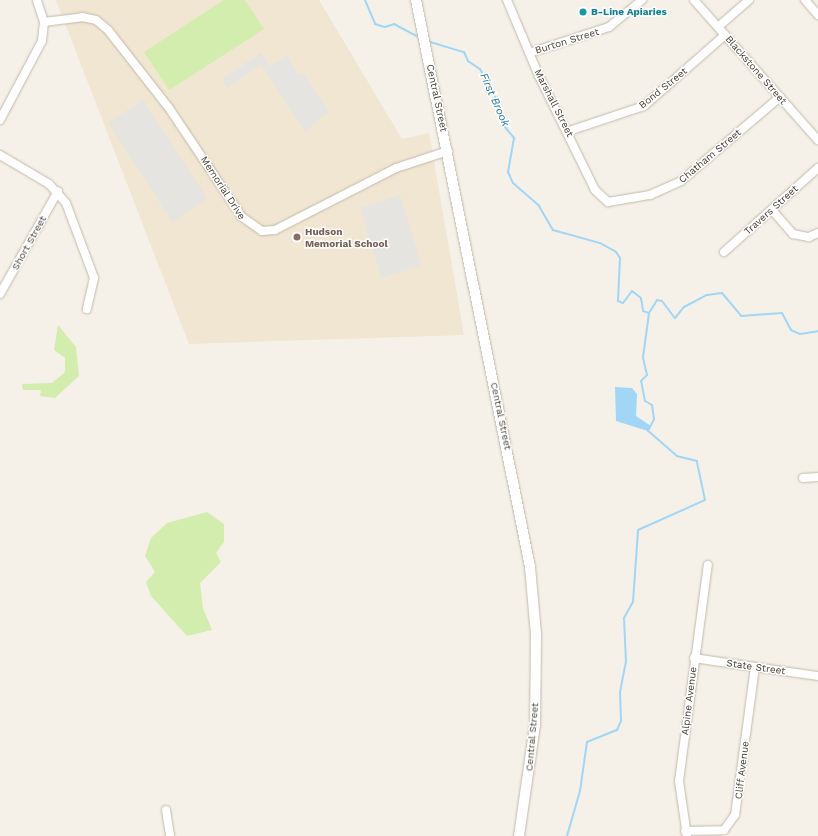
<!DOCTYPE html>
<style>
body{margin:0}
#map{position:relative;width:818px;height:836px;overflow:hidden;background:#f5f1e8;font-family:"Work Sans",sans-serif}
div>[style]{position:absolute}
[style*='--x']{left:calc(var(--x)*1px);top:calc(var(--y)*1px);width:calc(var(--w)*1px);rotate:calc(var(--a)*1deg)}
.education>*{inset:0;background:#f0e6d1}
.green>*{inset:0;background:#d3edae}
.parking>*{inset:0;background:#e6e4e0;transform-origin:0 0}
.water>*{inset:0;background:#a1d6f6}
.stream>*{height:2px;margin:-1px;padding:0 1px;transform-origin:1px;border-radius:1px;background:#a1d6f6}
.roads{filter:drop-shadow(0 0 1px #c2b9aa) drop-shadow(0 0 1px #c2b9aa)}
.minor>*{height:8px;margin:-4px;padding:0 4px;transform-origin:4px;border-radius:4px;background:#fff}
.tertiary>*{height:10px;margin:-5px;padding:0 5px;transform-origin:5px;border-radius:5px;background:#fff}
.dots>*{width:11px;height:11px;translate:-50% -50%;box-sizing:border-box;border:2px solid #fff;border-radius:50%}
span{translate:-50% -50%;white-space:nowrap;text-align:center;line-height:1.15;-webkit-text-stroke:3px #fff;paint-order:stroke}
.culture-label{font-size:10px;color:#0d838f;font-weight:700}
.left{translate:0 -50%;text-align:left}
.street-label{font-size:10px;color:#4a4136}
.education-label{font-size:10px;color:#785e54;font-weight:700}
.water-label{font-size:11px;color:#2478ae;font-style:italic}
</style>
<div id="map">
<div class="education">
<i style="clip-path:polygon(56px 0,319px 0,402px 139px,429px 133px,464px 335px,189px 344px)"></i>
</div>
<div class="green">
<i style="clip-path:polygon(224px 0,245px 0,264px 29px,169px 90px,144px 52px)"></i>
<i style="clip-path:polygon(58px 325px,76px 347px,79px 376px,55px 398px,40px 396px,41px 390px,23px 390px,22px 384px,52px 383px,65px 372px,65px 358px,54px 350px)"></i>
<i style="clip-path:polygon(207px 512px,224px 524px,224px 542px,216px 553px,221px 562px,200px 583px,203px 608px,212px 630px,187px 636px,151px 596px,146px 582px,155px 572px,145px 556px,151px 538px,167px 523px)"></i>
</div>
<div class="parking">
<i style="clip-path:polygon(261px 53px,270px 66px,288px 56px,298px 75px,304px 73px,329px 111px,305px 132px,261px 65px,227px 88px,222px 79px)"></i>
<i style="left:143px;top:100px;width:118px;height:42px;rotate:57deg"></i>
<i style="left:400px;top:195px;width:74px;height:42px;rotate:73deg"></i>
</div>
<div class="water">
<i style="clip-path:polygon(615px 387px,632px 388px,637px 394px,636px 416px,651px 426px,648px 431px,616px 421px)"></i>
</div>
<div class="stream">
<i style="--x:365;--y:0;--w:26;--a:67"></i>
<i style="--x:375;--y:24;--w:10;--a:17"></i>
<i style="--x:385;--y:27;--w:9;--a:-18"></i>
<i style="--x:394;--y:24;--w:30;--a:28"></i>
<i style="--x:427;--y:41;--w:39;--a:17"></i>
<i style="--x:464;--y:52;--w:10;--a:66"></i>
<i style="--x:468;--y:61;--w:14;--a:34"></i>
<i style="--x:480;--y:69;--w:38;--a:61"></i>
<i style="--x:498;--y:102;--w:25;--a:76"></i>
<i style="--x:504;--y:126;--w:16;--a:50"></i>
<i style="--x:514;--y:138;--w:35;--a:100"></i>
<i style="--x:508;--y:172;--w:12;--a:66"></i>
<i style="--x:513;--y:183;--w:35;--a:41"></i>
<i style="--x:539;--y:206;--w:28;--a:60"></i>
<i style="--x:553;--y:230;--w:49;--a:15.5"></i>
<i style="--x:600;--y:243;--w:18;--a:29"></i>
<i style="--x:616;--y:252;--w:7;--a:56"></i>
<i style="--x:620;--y:258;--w:43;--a:92.7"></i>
<i style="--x:618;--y:301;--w:5;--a:22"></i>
<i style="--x:623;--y:303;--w:15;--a:-53"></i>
<i style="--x:632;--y:291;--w:11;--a:38"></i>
<i style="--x:641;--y:298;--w:13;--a:81"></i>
<i style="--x:643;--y:311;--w:6;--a:18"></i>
<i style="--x:649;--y:313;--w:15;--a:-58"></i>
<i style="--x:657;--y:300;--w:5;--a:11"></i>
<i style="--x:662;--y:301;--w:21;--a:53"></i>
<i style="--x:675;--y:318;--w:14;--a:-51"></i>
<i style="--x:684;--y:307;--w:26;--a:-28"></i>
<i style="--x:707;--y:295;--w:15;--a:-8"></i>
<i style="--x:722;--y:293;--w:30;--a:50"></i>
<i style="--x:741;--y:316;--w:41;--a:-4.2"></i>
<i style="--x:782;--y:313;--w:19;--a:62"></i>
<i style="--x:791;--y:330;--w:10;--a:24"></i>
<i style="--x:800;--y:334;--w:18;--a:-9"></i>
<i style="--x:567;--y:836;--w:47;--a:-73.9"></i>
<i style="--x:580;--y:791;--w:49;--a:-81.9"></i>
<i style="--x:587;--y:742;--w:32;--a:-22"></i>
<i style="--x:617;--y:730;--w:10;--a:-66"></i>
<i style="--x:621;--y:721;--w:29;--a:-92"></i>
<i style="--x:620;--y:692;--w:31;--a:-79"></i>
<i style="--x:626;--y:662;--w:44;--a:-92.6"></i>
<i style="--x:624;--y:618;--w:18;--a:-61"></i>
<i style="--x:633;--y:602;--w:72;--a:-86"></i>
<i style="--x:638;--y:530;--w:73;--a:-24.1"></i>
<i style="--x:705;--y:500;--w:40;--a:-102"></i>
<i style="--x:697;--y:461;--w:21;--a:-166"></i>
<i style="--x:677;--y:456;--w:38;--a:-139"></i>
<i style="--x:648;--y:431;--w:13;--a:-63"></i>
<i style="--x:654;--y:419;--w:14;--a:-98"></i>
<i style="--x:652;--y:405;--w:8;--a:-150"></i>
<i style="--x:645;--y:401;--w:20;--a:-101"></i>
<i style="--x:641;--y:381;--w:8;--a:-45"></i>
<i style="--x:647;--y:375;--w:18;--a:-103"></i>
<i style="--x:643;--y:357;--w:44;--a:-82.2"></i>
</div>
<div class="roads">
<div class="minor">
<i style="--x:507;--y:0;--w:82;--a:67.2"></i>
<i style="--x:539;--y:76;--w:127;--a:63.8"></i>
<i style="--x:595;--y:190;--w:18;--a:43"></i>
<i style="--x:608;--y:202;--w:43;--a:-9.5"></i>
<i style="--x:650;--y:195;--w:34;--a:-24"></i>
<i style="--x:681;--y:181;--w:130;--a:-40.3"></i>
<i style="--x:694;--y:0;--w:187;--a:48.5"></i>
<i style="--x:805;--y:0;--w:20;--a:49"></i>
<i style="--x:44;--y:22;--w:38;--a:-7"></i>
<i style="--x:82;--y:17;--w:14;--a:12"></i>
<i style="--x:96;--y:20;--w:16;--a:40"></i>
<i style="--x:108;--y:30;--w:99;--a:52"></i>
<i style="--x:169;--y:108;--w:131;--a:56.2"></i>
<i style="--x:242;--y:217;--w:24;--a:35"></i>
<i style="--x:262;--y:231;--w:13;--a:-4"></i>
<i style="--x:275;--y:230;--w:136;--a:-27.1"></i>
<i style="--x:396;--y:168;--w:55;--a:-18.1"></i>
<i style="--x:718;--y:27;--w:41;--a:-41.1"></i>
<i style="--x:529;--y:53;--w:84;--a:-18"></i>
<i style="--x:609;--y:27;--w:43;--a:-39.3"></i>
<i style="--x:0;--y:120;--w:89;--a:-62"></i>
<i style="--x:42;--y:41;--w:19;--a:-84"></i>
<i style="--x:44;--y:22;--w:23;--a:-108"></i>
<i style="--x:569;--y:131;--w:79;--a:-18.4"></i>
<i style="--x:644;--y:106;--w:108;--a:-41.2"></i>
<i style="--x:0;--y:155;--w:57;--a:30.6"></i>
<i style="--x:49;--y:184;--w:25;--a:48"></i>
<i style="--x:66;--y:203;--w:80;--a:69.5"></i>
<i style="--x:94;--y:278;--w:32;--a:103"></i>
<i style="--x:772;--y:210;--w:32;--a:49"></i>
<i style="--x:793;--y:234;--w:16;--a:11"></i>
<i style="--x:809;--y:237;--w:10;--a:-24"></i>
<i style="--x:724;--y:252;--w:126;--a:-41.8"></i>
<i style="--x:0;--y:294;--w:118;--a:-60.6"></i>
<i style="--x:803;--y:478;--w:15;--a:-4"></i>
<i style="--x:694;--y:658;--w:125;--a:8.3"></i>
<i style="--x:166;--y:810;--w:26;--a:81"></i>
<i style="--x:685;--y:831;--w:39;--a:-1"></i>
<i style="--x:724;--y:830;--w:19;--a:-54"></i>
<i style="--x:735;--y:815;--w:149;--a:-82.3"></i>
<i style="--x:687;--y:836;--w:56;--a:-98.3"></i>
<i style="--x:679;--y:781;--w:218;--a:-82.4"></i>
</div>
<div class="tertiary">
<i style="--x:416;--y:0;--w:578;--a:78.63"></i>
<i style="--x:530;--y:567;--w:67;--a:84.9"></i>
<i style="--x:536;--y:634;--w:91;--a:90.6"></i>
<i style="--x:535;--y:725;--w:112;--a:98.2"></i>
</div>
</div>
<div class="dots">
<i style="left:583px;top:12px;background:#0f9aa8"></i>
<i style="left:297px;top:237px;background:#8d6e63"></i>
</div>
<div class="culture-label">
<span class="left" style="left:591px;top:12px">B-Line Apiaries</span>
</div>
<div class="street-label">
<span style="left:567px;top:41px;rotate:-17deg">Burton Street</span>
<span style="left:756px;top:70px;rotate:49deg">Blackstone Street</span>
<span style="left:663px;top:88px;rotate:-39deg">Bond Street</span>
<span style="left:437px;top:98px;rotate:78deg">Central Street</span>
<span style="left:554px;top:103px;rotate:63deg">Marshall Street</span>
<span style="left:710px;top:156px;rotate:-40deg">Chatham Street</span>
<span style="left:223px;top:188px;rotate:57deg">Memorial Drive</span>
<span style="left:771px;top:210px;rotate:-42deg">Travers Street</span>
<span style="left:29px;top:243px;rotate:-61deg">Short Street</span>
<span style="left:501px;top:416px;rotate:78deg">Central Street</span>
<span style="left:756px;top:667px;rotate:8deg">State Street</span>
<span style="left:689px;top:701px;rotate:-83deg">Alpine Avenue</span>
<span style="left:532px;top:737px;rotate:-85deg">Central Street</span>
<span style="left:742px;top:770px;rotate:-83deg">Cliff Avenue</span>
</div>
<div class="education-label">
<span class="left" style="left:305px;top:237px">Hudson<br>Memorial School</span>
</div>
<div class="water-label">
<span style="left:494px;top:100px;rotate:66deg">First Brook</span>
</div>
</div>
